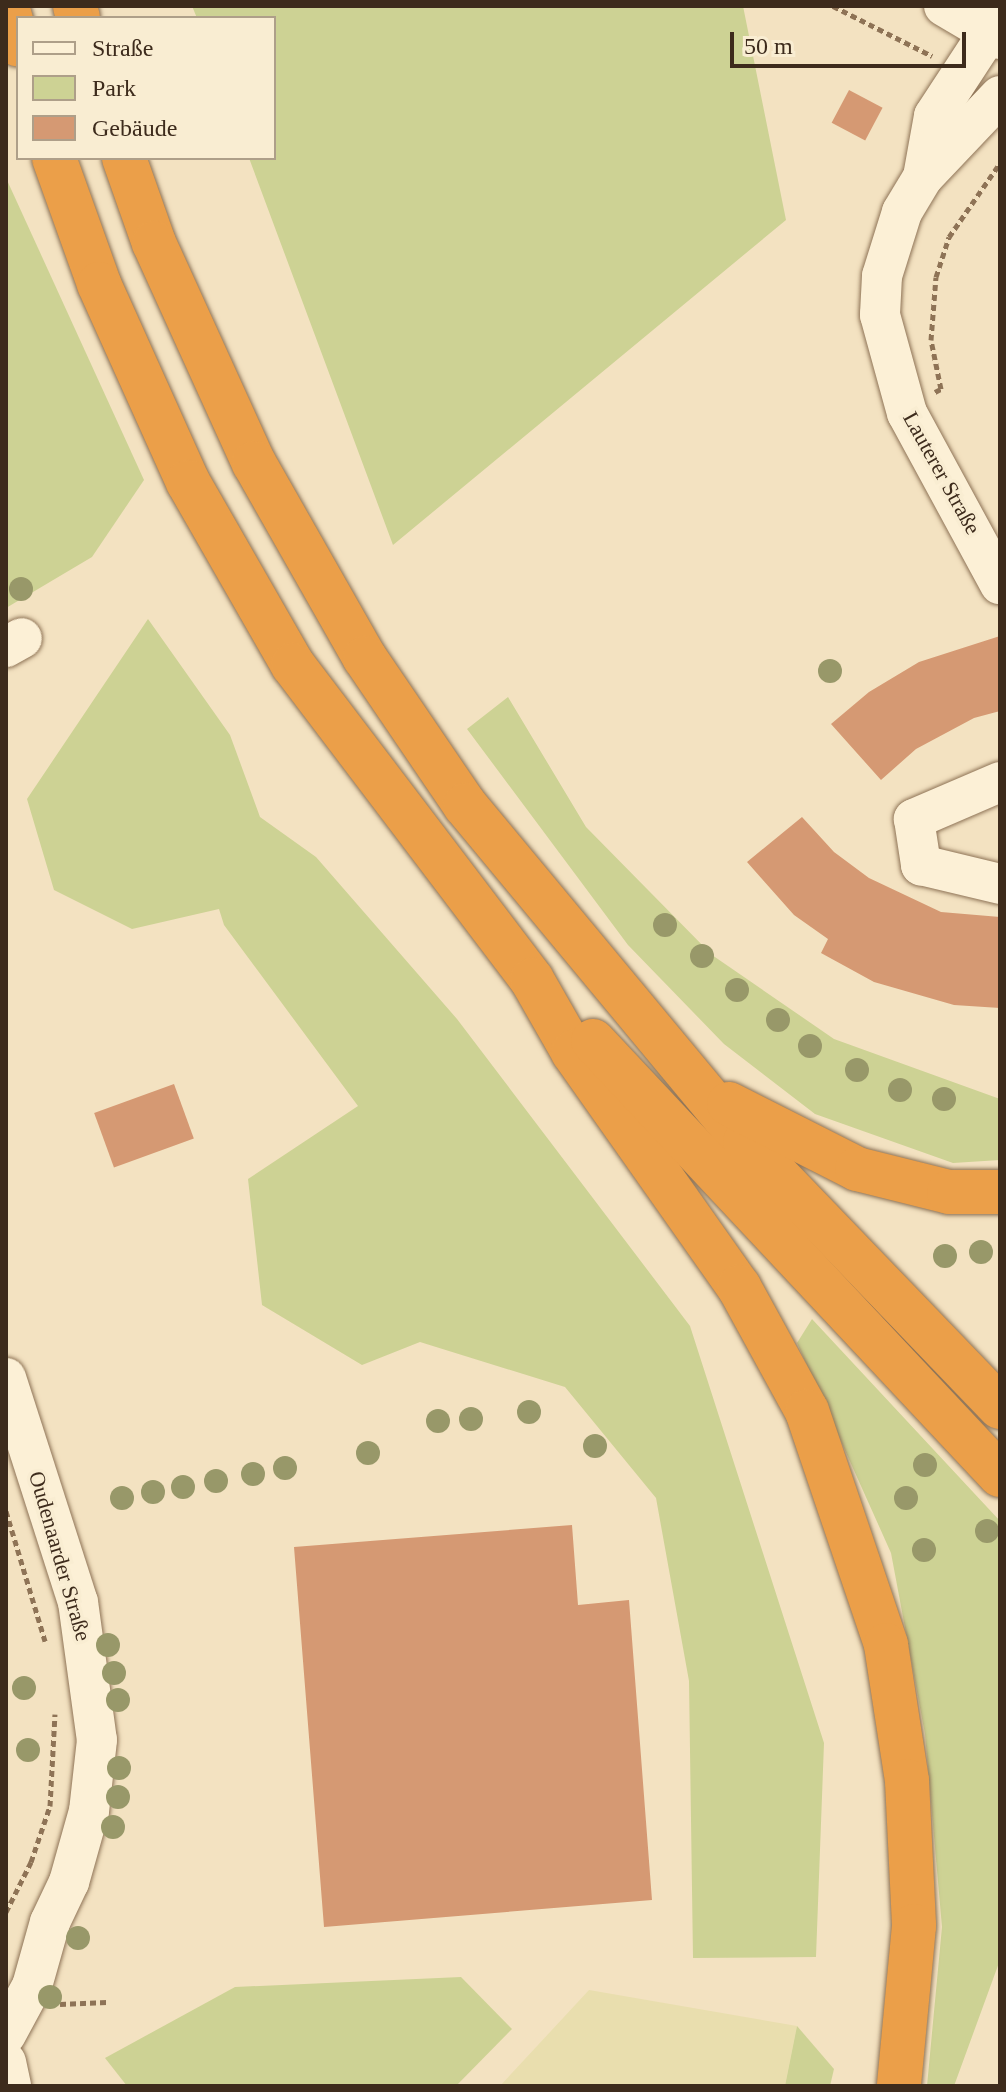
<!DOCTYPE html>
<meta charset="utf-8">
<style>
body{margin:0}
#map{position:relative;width:1006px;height:2092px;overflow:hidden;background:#f3e2c1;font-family:Georgia,serif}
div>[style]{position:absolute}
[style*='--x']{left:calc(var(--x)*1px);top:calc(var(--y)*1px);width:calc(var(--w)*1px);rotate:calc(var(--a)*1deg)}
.farmland>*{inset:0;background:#e9deae}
.green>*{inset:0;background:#cdd294}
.building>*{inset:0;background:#d59973;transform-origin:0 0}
.path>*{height:5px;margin-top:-2.5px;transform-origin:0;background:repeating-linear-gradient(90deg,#8e7356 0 6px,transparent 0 10px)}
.roads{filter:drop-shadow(0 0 2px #8e7356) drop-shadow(0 0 2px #8e7356)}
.minor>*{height:40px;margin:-20px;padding:0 20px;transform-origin:20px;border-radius:20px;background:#fcf0d6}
.highway>*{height:44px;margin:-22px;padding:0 22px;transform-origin:22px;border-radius:22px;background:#eb9f49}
.trees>*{width:24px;height:24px;margin:-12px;border-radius:50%;background:#989869}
span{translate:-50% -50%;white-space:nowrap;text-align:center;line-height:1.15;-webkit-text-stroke:7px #f9edd2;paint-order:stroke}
.street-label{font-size:22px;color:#3d2b1c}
.frame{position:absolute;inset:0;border:8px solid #3d2b1c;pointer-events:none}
.legend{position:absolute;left:16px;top:16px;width:260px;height:144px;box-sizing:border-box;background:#f9edd2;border:2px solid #ae9f89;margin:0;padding:10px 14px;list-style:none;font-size:24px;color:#3d2b1c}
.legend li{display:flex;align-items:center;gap:16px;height:40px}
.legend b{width:40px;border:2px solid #ae9f89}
.scale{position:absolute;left:730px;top:32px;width:236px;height:36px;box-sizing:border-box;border:4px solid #3d2b1c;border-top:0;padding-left:10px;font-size:24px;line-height:28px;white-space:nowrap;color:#3d2b1c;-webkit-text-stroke:6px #f9edd2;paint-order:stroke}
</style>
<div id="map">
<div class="farmland">
<i style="clip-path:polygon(589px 1990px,797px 2026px,785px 2086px,500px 2086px)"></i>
</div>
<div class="green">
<i style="clip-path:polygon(192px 6px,743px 6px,786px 220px,393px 545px,249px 158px,274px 158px,274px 18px,197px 18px)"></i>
<i style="clip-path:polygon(6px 178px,144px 480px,92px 557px,6px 608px)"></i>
<i style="clip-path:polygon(148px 619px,230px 735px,260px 817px,316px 857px,457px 1019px,690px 1326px,824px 1743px,816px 1957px,693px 1958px,689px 1681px,656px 1498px,565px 1387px,420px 1342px,362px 1365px,262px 1305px,248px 1179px,358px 1106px,224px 925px,219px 909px,132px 929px,54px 890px,27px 799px)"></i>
<i style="clip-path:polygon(508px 697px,586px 827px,712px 955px,834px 1039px,1000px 1099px,1000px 1160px,953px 1163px,815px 1114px,724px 1044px,628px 945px,467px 729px)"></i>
<i style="clip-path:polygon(812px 1319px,1000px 1521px,1000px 1960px,954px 2086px,927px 2086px,942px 1927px,925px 1734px,891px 1553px,797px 1343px)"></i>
<i style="clip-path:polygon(461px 1977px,512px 2029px,456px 2086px,127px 2086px,105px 2058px,235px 1987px)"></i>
<i style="clip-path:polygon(797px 2026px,834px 2069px,830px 2086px,785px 2086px)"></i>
</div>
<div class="building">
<i style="left:849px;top:90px;width:38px;height:37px;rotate:28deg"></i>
<i style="clip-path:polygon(1000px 636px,1000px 711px,974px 718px,916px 749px,881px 780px,831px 724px,869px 692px,919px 662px)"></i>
<i style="clip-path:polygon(802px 817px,834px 852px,869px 878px,941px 912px,1000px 917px,1000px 1008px,954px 1005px,874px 982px,821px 953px,828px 939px,794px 915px,747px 862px)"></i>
<i style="left:174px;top:1084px;width:58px;height:85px;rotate:70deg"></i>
<i style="clip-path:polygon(572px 1525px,578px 1605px,629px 1600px,652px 1900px,324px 1927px,294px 1547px)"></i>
</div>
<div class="path">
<i style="--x:833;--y:6;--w:111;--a:26.8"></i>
<i style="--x:935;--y:392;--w:7;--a:-27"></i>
<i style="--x:941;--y:389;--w:50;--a:-101.5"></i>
<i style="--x:931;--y:340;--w:63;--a:-85.5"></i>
<i style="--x:936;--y:277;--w:42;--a:-72"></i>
<i style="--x:949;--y:237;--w:90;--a:-55.4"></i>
<i style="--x:6;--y:1511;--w:136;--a:73.3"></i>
<i style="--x:6;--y:1912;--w:56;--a:-63.4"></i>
<i style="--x:31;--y:1862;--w:59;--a:-71.3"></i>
<i style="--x:50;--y:1806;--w:92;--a:-86.9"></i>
<i style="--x:60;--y:2004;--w:47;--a:-2.4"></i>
</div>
<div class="roads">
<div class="minor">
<i style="--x:944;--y:6;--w:65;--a:30.5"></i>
<i style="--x:1000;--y:96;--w:112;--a:133.5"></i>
<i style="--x:923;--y:177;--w:41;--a:121"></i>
<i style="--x:902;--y:212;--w:67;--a:107.4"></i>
<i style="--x:882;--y:276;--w:39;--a:93"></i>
<i style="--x:880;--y:315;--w:102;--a:74.6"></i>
<i style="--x:907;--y:413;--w:195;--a:61.5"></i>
<i style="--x:923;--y:177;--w:62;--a:-79.8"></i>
<i style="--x:934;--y:116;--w:121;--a:-56.8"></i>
<i style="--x:6;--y:647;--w:18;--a:-29"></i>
<i style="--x:1000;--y:782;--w:94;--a:156.7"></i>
<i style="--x:914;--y:819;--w:47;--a:81.3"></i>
<i style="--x:921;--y:865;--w:81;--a:13.5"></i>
<i style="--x:6;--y:1378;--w:235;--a:72.2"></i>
<i style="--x:78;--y:1602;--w:139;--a:82.2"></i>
<i style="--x:97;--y:1740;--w:71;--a:96.4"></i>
<i style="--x:89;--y:1811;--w:74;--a:105.7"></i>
<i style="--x:69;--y:1882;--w:44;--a:115.4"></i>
<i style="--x:50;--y:1922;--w:66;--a:105.7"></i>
<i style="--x:32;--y:1986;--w:55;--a:118.4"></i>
<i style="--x:6;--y:2062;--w:25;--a:78"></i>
</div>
<div class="highway">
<i style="--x:7;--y:6;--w:40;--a:74"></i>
<i style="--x:75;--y:6;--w:12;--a:76"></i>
<i style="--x:54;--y:158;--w:134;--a:70.3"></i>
<i style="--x:99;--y:284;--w:217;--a:65.8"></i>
<i style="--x:188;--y:482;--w:211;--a:60.2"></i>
<i style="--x:293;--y:665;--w:395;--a:52.8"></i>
<i style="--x:532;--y:980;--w:83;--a:60.3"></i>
<i style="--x:573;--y:1052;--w:288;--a:54.8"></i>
<i style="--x:739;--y:1287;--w:141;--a:61.3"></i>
<i style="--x:807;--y:1411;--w:247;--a:71.3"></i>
<i style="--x:886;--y:1645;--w:138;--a:81.2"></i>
<i style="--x:907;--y:1781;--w:145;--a:87.2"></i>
<i style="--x:914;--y:1926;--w:161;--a:95.4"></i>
<i style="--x:124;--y:158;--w:90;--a:70.6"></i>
<i style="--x:154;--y:243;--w:242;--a:65.6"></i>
<i style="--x:254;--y:463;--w:224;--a:60.4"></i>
<i style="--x:365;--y:658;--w:178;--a:55.8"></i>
<i style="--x:465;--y:805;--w:438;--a:50.3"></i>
<i style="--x:745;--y:1142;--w:368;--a:46.1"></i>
<i style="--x:593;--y:1041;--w:595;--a:46.84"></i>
<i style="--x:729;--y:1104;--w:144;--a:26.9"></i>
<i style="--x:857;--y:1169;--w:95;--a:14"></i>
<i style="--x:949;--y:1192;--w:51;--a:0"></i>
</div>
</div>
<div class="trees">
<i style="left:21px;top:589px"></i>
<i style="left:830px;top:671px"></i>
<i style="left:665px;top:925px"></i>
<i style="left:702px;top:956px"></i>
<i style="left:737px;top:990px"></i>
<i style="left:778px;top:1020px"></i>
<i style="left:810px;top:1046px"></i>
<i style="left:857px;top:1070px"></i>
<i style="left:900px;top:1090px"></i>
<i style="left:944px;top:1099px"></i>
<i style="left:981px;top:1252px"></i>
<i style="left:945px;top:1256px"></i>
<i style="left:529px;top:1412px"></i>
<i style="left:471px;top:1419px"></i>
<i style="left:438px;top:1421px"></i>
<i style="left:595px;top:1446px"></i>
<i style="left:368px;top:1453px"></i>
<i style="left:925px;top:1465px"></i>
<i style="left:285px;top:1468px"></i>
<i style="left:253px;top:1474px"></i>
<i style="left:216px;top:1481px"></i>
<i style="left:183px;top:1487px"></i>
<i style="left:153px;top:1492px"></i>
<i style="left:122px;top:1498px"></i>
<i style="left:906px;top:1498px"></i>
<i style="left:987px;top:1531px"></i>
<i style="left:924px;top:1550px"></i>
<i style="left:108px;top:1645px"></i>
<i style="left:114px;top:1673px"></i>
<i style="left:24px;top:1688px"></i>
<i style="left:118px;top:1700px"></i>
<i style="left:28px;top:1750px"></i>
<i style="left:119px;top:1768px"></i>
<i style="left:118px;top:1797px"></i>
<i style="left:113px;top:1827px"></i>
<i style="left:78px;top:1938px"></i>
<i style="left:50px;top:1997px"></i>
</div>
<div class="street-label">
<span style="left:942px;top:473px;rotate:61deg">Lauterer Straße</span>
<span style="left:60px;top:1556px;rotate:74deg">Oudenaarder Straße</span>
</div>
<div class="frame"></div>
<ul class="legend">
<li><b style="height:10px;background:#fcf0d6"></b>Straße</li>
<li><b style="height:22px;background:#cdd294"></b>Park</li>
<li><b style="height:22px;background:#d59973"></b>Gebäude</li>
</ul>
<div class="scale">50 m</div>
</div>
